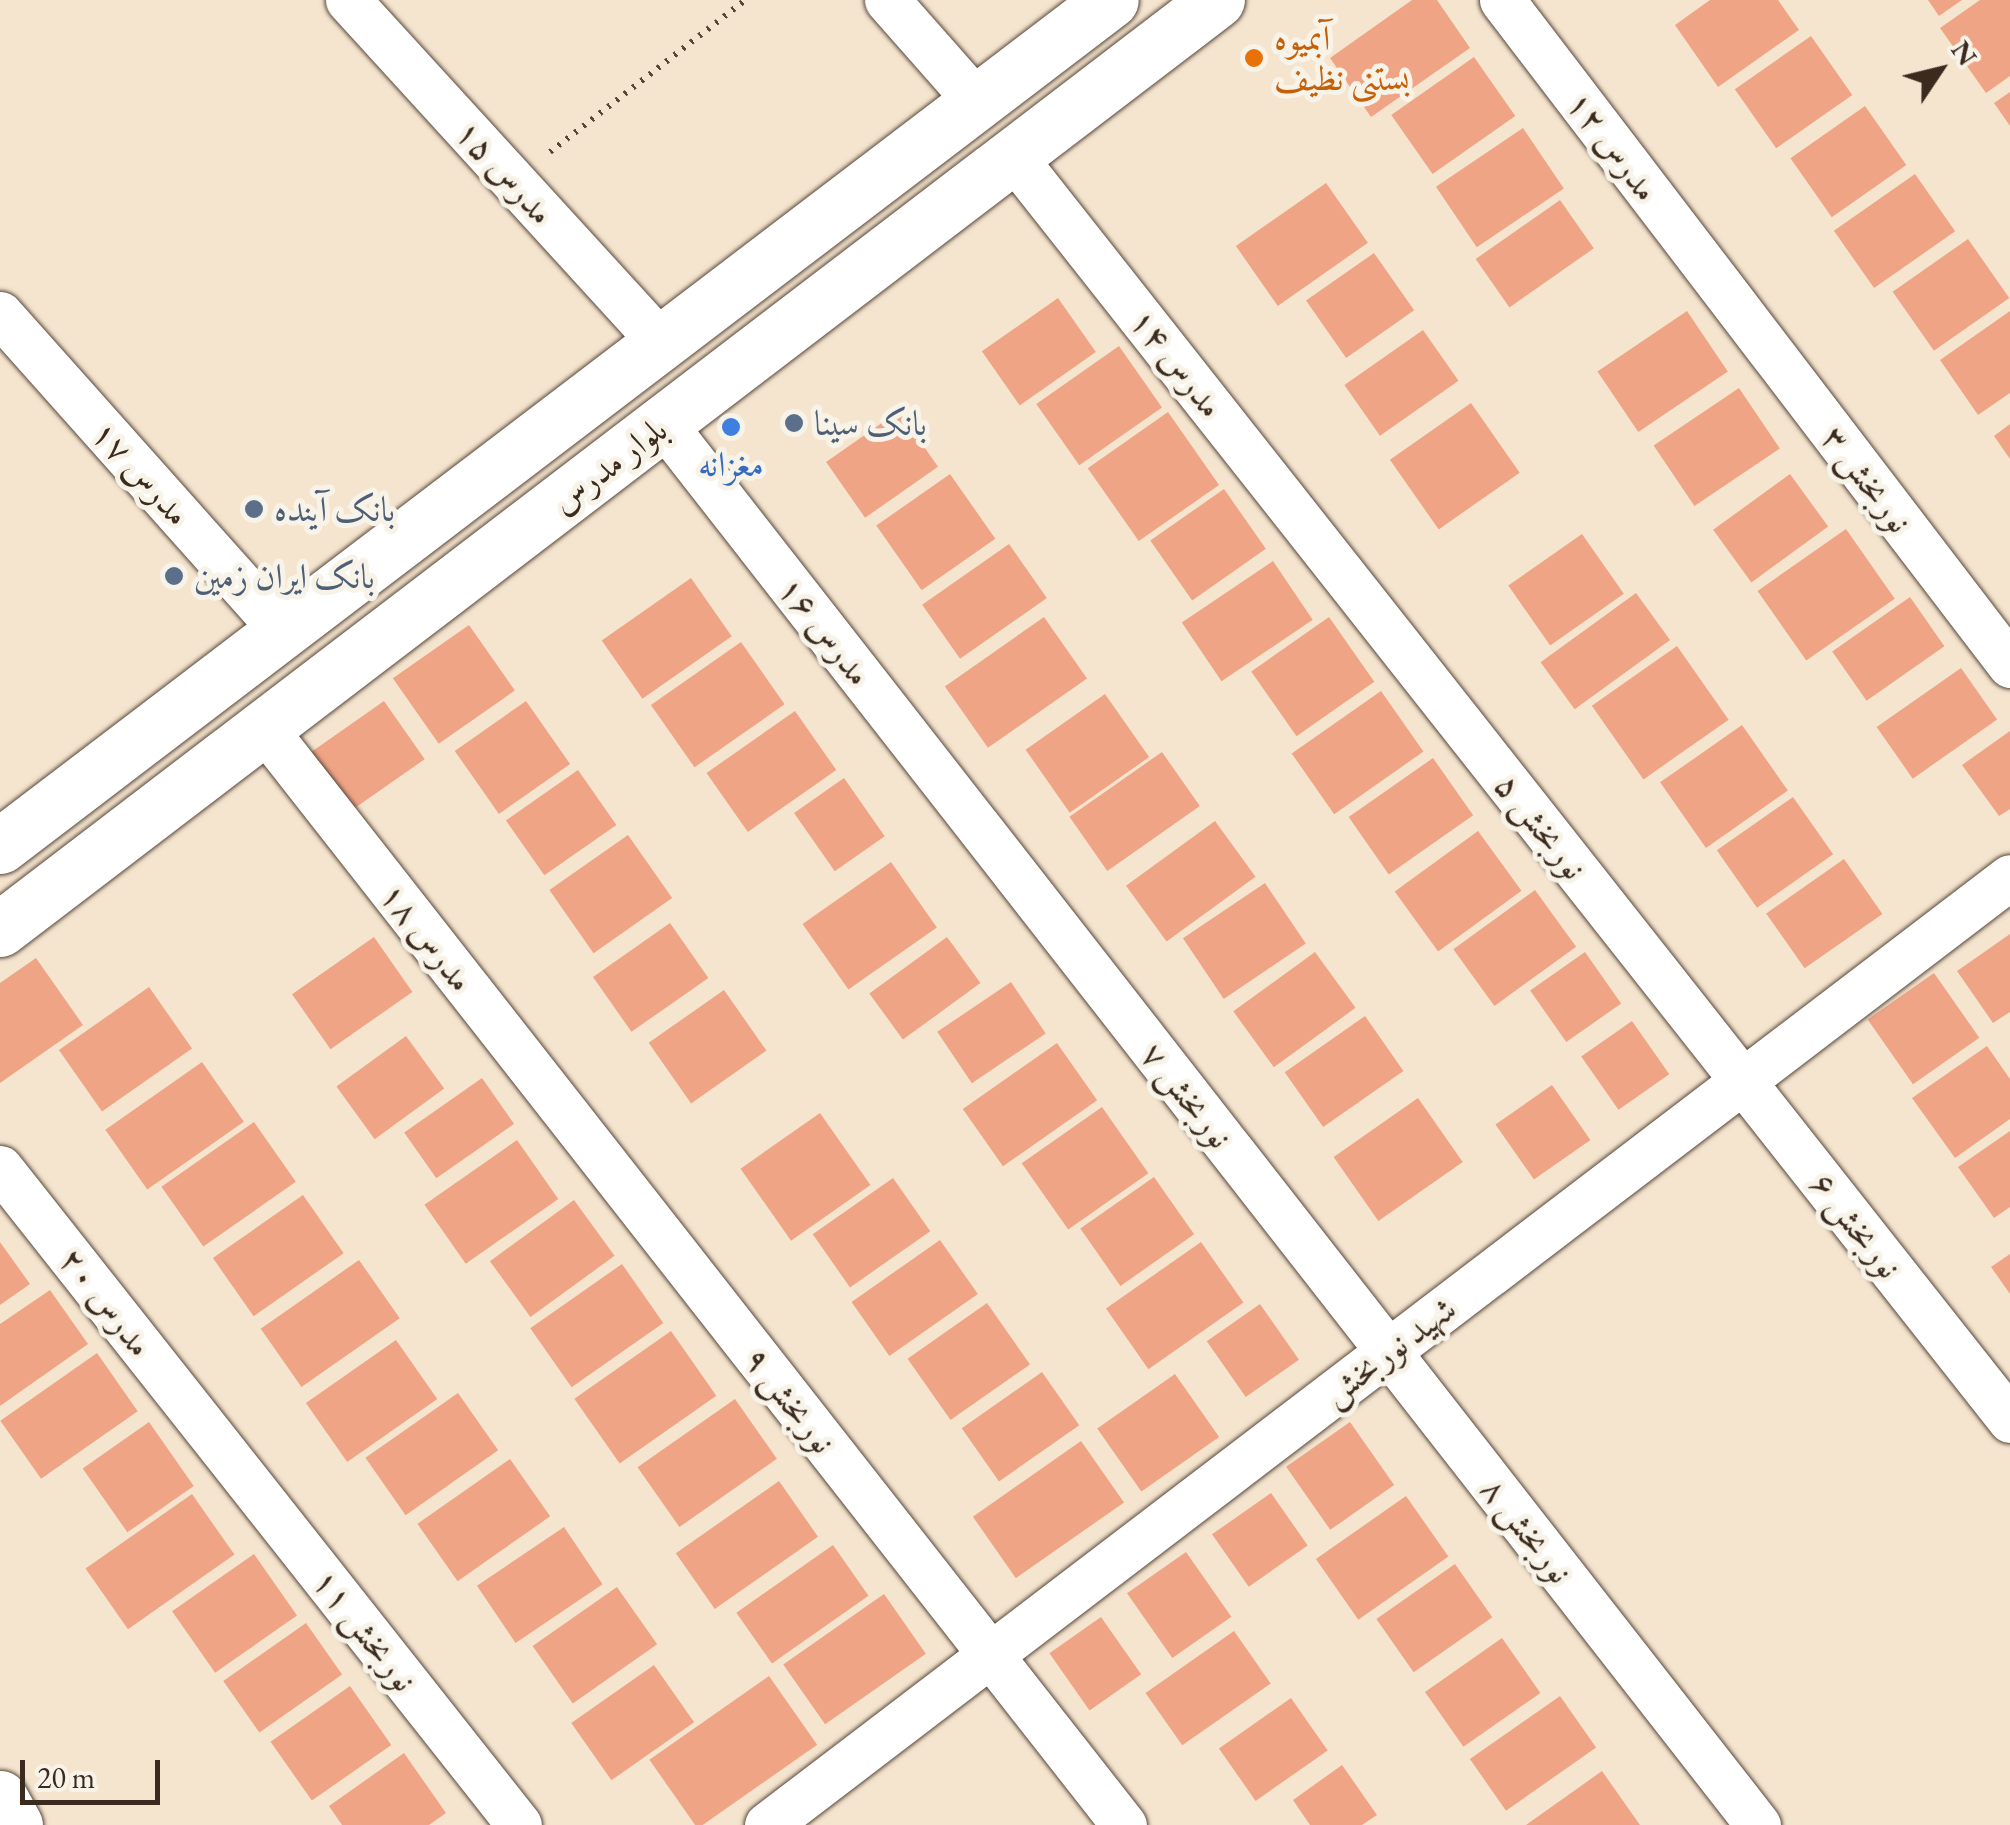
<!DOCTYPE html>
<meta charset="utf-8">
<style>
body{margin:0}
#map{position:relative;width:2010px;height:1825px;overflow:hidden;background:#f5e5cf;font-family:"EB Garamond",Amiri,serif}
div>[style]{position:absolute}
[style*='--x']{left:calc(var(--x)*1px);top:calc(var(--y)*1px);width:calc(var(--w)*1px);rotate:calc(var(--a)*1deg)}
.building>*{inset:0;background:#f0a486;transform-origin:0 0}
.path>*{height:6px;margin-top:-3px;transform-origin:0;background:repeating-linear-gradient(90deg,#574639 0 2.5px,transparent 0 10.5px)}
.roads{filter:drop-shadow(0 0 2px #574639) drop-shadow(0 0 2px #574639)}
.minor>*{height:45px;margin:-22.5px;padding:0 22.5px;transform-origin:22.5px;border-radius:22.5px;background:#fff}
.tertiary>*{height:55px;margin:-27.5px;padding:0 27.5px;transform-origin:27.5px;border-radius:27.5px;background:#fff}
.secondary>*{height:55px;margin:-27.5px;padding:0 27.5px;transform-origin:27.5px;border-radius:27.5px;background:#fff}
.dots>*{width:28px;height:28px;translate:-50% -50%;box-sizing:border-box;border:5px solid #f7f3e8;border-radius:50%}
span{translate:-50% -50%;white-space:nowrap;text-align:center;line-height:1.15;-webkit-text-stroke:10px #f7f3e8;paint-order:stroke}
.food-label{font-size:35px;color:#c56008}
.left{translate:0 -50%;text-align:left}
.street-label{font-size:35px;color:#3b2a1e}
.service-label{font-size:35px;color:#4e5e75}
.shop-label{font-size:35px;color:#366cbe}
.north{position:absolute;left:1890px;top:20px;width:100px;height:100px;-webkit-text-stroke:8px #f7f3e8;paint-order:stroke;rotate:55deg;font-size:28px;font-weight:700;line-height:40px;text-align:center;color:#3b2a1e}
.north::after{content:'';display:block;margin:auto;width:35px;height:45px;background:#3b2a1e;clip-path:polygon(50% 0,100% 100%,50% 72%,0 100%)}
.scale{position:absolute;left:20px;top:1760px;width:140px;height:45px;box-sizing:border-box;border:5px solid #3b2a1e;border-top:0;padding-left:12px;font-size:30px;line-height:35px;white-space:nowrap;color:#3b2a1e;-webkit-text-stroke:8px #f7f3e8;paint-order:stroke}
</style>
<div id="map">
<div class="building">
<i style="clip-path:polygon(1412px 0,1437px 0,1470px 48px,1371px 117px,1330px 58px)"></i>
<i style="clip-path:polygon(1710px 0,1778px 0,1799px 30px,1718px 87px,1675px 25px)"></i>
<i style="clip-path:polygon(1928px 0,1962px 0,1939px 16px)"></i>
<i style="clip-path:polygon(1980px 0,2010px 0,2010px 76px,1986px 93px,1940px 28px)"></i>
<i style="left:1811px;top:36px;width:72px;height:93px;rotate:55deg"></i>
<i style="left:1474px;top:57px;width:72px;height:101px;rotate:55deg"></i>
<i style="clip-path:polygon(2010px 92px,2010px 126px,1994px 103px)"></i>
<i style="left:1865px;top:106px;width:72px;height:91px;rotate:55deg"></i>
<i style="left:1523px;top:128px;width:73px;height:105px;rotate:56deg"></i>
<i style="left:1915px;top:174px;width:70px;height:99px;rotate:55deg"></i>
<i style="left:1326px;top:183px;width:73px;height:110px;rotate:55deg"></i>
<i style="left:1560px;top:200px;width:59px;height:103px;rotate:55deg"></i>
<i style="left:1968px;top:239px;width:72px;height:92px;rotate:55deg"></i>
<i style="left:1374px;top:253px;width:70px;height:83px;rotate:55deg"></i>
<i style="left:1058px;top:298px;width:66px;height:93px;rotate:55deg"></i>
<i style="left:1687px;top:311px;width:73px;height:108px;rotate:56deg"></i>
<i style="clip-path:polygon(2010px 311px,2010px 393px,1978px 415px,1940px 360px)"></i>
<i style="left:1423px;top:330px;width:62px;height:96px;rotate:55deg"></i>
<i style="left:1119px;top:346px;width:75px;height:101px;rotate:55deg"></i>
<i style="left:1739px;top:388px;width:73px;height:103px;rotate:56deg"></i>
<i style="left:1471px;top:403px;width:85px;height:99px;rotate:55deg"></i>
<i style="left:899px;top:411px;width:68px;height:89px;rotate:55deg"></i>
<i style="left:1168px;top:412px;width:89px;height:98px;rotate:55deg"></i>
<i style="clip-path:polygon(2010px 424px,2010px 459px,1994px 436px)"></i>
<i style="left:950px;top:474px;width:79px;height:90px;rotate:55deg"></i>
<i style="left:1790px;top:474px;width:65px;height:95px;rotate:54deg"></i>
<i style="left:1224px;top:489px;width:73px;height:90px;rotate:55deg"></i>
<i style="left:1846px;top:529px;width:85px;height:108px;rotate:55deg"></i>
<i style="left:1582px;top:534px;width:73px;height:90px;rotate:55deg"></i>
<i style="left:1009px;top:544px;width:66px;height:106px;rotate:55deg"></i>
<i style="left:1273px;top:561px;width:71px;height:110px;rotate:56deg"></i>
<i style="left:691px;top:578px;width:71px;height:109px;rotate:55deg"></i>
<i style="left:1636px;top:593px;width:58px;height:118px;rotate:54deg"></i>
<i style="left:1910px;top:597px;width:60px;height:95px;rotate:55deg"></i>
<i style="left:1044px;top:617px;width:75px;height:121px;rotate:55deg"></i>
<i style="left:1329px;top:617px;width:79px;height:95px;rotate:55deg"></i>
<i style="left:469px;top:625px;width:80px;height:93px;rotate:55deg"></i>
<i style="left:741px;top:642px;width:76px;height:110px;rotate:55deg"></i>
<i style="left:1677px;top:646px;width:90px;height:104px;rotate:55deg"></i>
<i style="left:1961px;top:668px;width:63px;height:103px;rotate:55deg"></i>
<i style="left:1381px;top:691px;width:74px;height:109px;rotate:55deg"></i>
<i style="left:1105px;top:694px;width:77px;height:97px;rotate:55deg"></i>
<i style="left:384px;top:701px;width:71px;height:94px;rotate:55deg"></i>
<i style="left:526px;top:701px;width:77px;height:87px;rotate:55deg"></i>
<i style="left:795px;top:711px;width:72px;height:108px;rotate:55deg"></i>
<i style="left:1742px;top:725px;width:80px;height:100px;rotate:55deg"></i>
<i style="clip-path:polygon(2010px 731px,2010px 809px,1999px 816px,1962px 765px)"></i>
<i style="left:1162px;top:752px;width:66px;height:113px;rotate:55deg"></i>
<i style="left:1433px;top:758px;width:70px;height:103px;rotate:55deg"></i>
<i style="left:578px;top:770px;width:67px;height:88px;rotate:55deg"></i>
<i style="left:844px;top:778px;width:71px;height:61px;rotate:55deg"></i>
<i style="left:1793px;top:797px;width:70px;height:93px;rotate:55deg"></i>
<i style="left:1215px;top:821px;width:69px;height:110px;rotate:54deg"></i>
<i style="left:1478px;top:831px;width:74px;height:103px;rotate:54deg"></i>
<i style="left:628px;top:835px;width:77px;height:96px;rotate:55deg"></i>
<i style="left:1844px;top:859px;width:67px;height:95px;rotate:55deg"></i>
<i style="left:891px;top:862px;width:80px;height:108px;rotate:55deg"></i>
<i style="left:1265px;top:883px;width:73px;height:99px;rotate:56deg"></i>
<i style="left:1535px;top:890px;width:70px;height:101px;rotate:54deg"></i>
<i style="left:670px;top:923px;width:67px;height:94px;rotate:55deg"></i>
<i style="clip-path:polygon(2010px 934px,2010px 1012px,1993px 1023px,1957px 971px)"></i>
<i style="left:374px;top:937px;width:67px;height:100px;rotate:55deg"></i>
<i style="left:947px;top:937px;width:57px;height:96px;rotate:54deg"></i>
<i style="left:1315px;top:952px;width:69px;height:101px;rotate:54deg"></i>
<i style="left:1585px;top:952px;width:63px;height:67px;rotate:55deg"></i>
<i style="clip-path:polygon(36px 958px,83px 1025px,0 1083px,0 983px)"></i>
<i style="left:1934px;top:973px;width:79px;height:81px;rotate:55deg"></i>
<i style="left:1011px;top:982px;width:62px;height:89px;rotate:56deg"></i>
<i style="left:149px;top:987px;width:75px;height:110px;rotate:55deg"></i>
<i style="left:724px;top:990px;width:74px;height:92px;rotate:55deg"></i>
<i style="left:1365px;top:1016px;width:67px;height:98px;rotate:55deg"></i>
<i style="left:1632px;top:1021px;width:65px;height:62px;rotate:55deg"></i>
<i style="left:406px;top:1036px;width:65px;height:86px;rotate:54deg"></i>
<i style="left:1057px;top:1043px;width:70px;height:115px;rotate:55deg"></i>
<i style="clip-path:polygon(1987px 1046px,2010px 1079px,2010px 1119px,1955px 1158px,1912px 1098px)"></i>
<i style="left:202px;top:1062px;width:73px;height:118px;rotate:55deg"></i>
<i style="left:482px;top:1078px;width:56px;height:95px;rotate:55deg"></i>
<i style="left:1552px;top:1085px;width:67px;height:69px;rotate:55deg"></i>
<i style="left:1418px;top:1098px;width:78px;height:103px;rotate:55deg"></i>
<i style="left:1102px;top:1107px;width:81px;height:98px;rotate:55deg"></i>
<i style="left:820px;top:1113px;width:88px;height:97px;rotate:55deg"></i>
<i style="left:254px;top:1122px;width:73px;height:113px;rotate:55deg"></i>
<i style="clip-path:polygon(2010px 1131px,2010px 1207px,1994px 1218px,1958px 1167px)"></i>
<i style="left:517px;top:1140px;width:72px;height:113px;rotate:55deg"></i>
<i style="left:1154px;top:1177px;width:70px;height:90px;rotate:55deg"></i>
<i style="left:893px;top:1178px;width:65px;height:98px;rotate:55deg"></i>
<i style="left:303px;top:1195px;width:71px;height:110px;rotate:55deg"></i>
<i style="left:574px;top:1200px;width:69px;height:104px;rotate:54deg"></i>
<i style="left:940px;top:1240px;width:66px;height:108px;rotate:55deg"></i>
<i style="clip-path:polygon(0 1242px,30px 1284px,0 1305px)"></i>
<i style="left:1201px;top:1242px;width:74px;height:116px;rotate:55deg"></i>
<i style="clip-path:polygon(2010px 1254px,2010px 1294px,1991px 1267px)"></i>
<i style="left:359px;top:1260px;width:71px;height:120px;rotate:55deg"></i>
<i style="left:622px;top:1264px;width:72px;height:112px;rotate:55deg"></i>
<i style="clip-path:polygon(50px 1290px,88px 1344px,0 1406px,0 1324px)"></i>
<i style="left:987px;top:1303px;width:75px;height:97px;rotate:55deg"></i>
<i style="left:1260px;top:1304px;width:68px;height:65px;rotate:55deg"></i>
<i style="left:671px;top:1331px;width:79px;height:118px;rotate:55deg"></i>
<i style="left:396px;top:1340px;width:72px;height:110px;rotate:55deg"></i>
<i style="left:97px;top:1353px;width:71px;height:118px;rotate:55deg"></i>
<i style="left:1042px;top:1372px;width:65px;height:98px;rotate:55deg"></i>
<i style="left:1175px;top:1374px;width:77px;height:95px;rotate:55deg"></i>
<i style="left:458px;top:1393px;width:70px;height:113px;rotate:55deg"></i>
<i style="left:735px;top:1399px;width:73px;height:119px;rotate:55deg"></i>
<i style="left:149px;top:1422px;width:78px;height:81px;rotate:55deg"></i>
<i style="left:1350px;top:1422px;width:77px;height:78px;rotate:55deg"></i>
<i style="left:1081px;top:1441px;width:75px;height:132px;rotate:55deg"></i>
<i style="left:510px;top:1459px;width:70px;height:113px;rotate:55deg"></i>
<i style="left:779px;top:1481px;width:68px;height:126px;rotate:55deg"></i>
<i style="left:1271px;top:1493px;width:64px;height:72px;rotate:55deg"></i>
<i style="left:192px;top:1494px;width:74px;height:130px;rotate:55deg"></i>
<i style="left:1406px;top:1496px;width:74px;height:110px;rotate:55deg"></i>
<i style="left:564px;top:1527px;width:69px;height:105px;rotate:56deg"></i>
<i style="left:833px;top:1545px;width:62px;height:118px;rotate:55deg"></i>
<i style="left:1186px;top:1552px;width:79px;height:72px;rotate:55deg"></i>
<i style="left:254px;top:1554px;width:75px;height:100px;rotate:55deg"></i>
<i style="left:1455px;top:1564px;width:65px;height:96px;rotate:55deg"></i>
<i style="left:617px;top:1587px;width:70px;height:103px;rotate:55deg"></i>
<i style="left:884px;top:1594px;width:73px;height:123px;rotate:55deg"></i>
<i style="left:1101px;top:1617px;width:70px;height:63px;rotate:55deg"></i>
<i style="left:306px;top:1623px;width:63px;height:101px;rotate:55deg"></i>
<i style="left:1234px;top:1631px;width:64px;height:108px;rotate:55deg"></i>
<i style="left:1502px;top:1638px;width:67px;height:94px;rotate:55deg"></i>
<i style="left:654px;top:1665px;width:70px;height:101px;rotate:55deg"></i>
<i style="left:769px;top:1676px;width:84px;height:146px;rotate:55deg"></i>
<i style="left:350px;top:1686px;width:72px;height:97px;rotate:55deg"></i>
<i style="left:1560px;top:1696px;width:63px;height:110px;rotate:55deg"></i>
<i style="left:1291px;top:1698px;width:64px;height:88px;rotate:55deg"></i>
<i style="clip-path:polygon(404px 1753px,446px 1813px,429px 1825px,342px 1825px,329px 1806px)"></i>
<i style="clip-path:polygon(1342px 1765px,1377px 1815px,1362px 1825px,1310px 1825px,1293px 1800px)"></i>
<i style="clip-path:polygon(1602px 1771px,1640px 1825px,1526px 1825px)"></i>
</div>
<div class="path">
<i style="--x:550;--y:152;--w:247;--a:-37.9"></i>
</div>
<div class="roads">
<div class="minor">
<i style="--x:348;--y:0;--w:464;--a:47.6"></i>
<i style="--x:887;--y:0;--w:136;--a:48.6"></i>
<i style="--x:1502;--y:0;--w:837;--a:52.62"></i>
<i style="--x:1013;--y:156;--w:1610;--a:51.73"></i>
<i style="--x:0;--y:314;--w:424;--a:48.3"></i>
<i style="--x:663;--y:423;--w:1779;--a:52.01"></i>
<i style="--x:264;--y:728;--w:1394;--a:51.91"></i>
<i style="--x:0;--y:1168;--w:837;--a:51.69"></i>
<i style="--x:767;--y:1825;--w:1563;--a:-37.33"></i>
</div>
<div class="tertiary">
<i style="--x:0;--y:1798;--w:31;--a:61"></i>
</div>
<div class="secondary">
<i style="--x:0;--y:846;--w:1396;--a:-37.29"></i>
<i style="--x:0;--y:929;--w:1531;--a:-37.36"></i>
</div>
</div>
<div class="dots">
<i style="left:1254px;top:58px;background:#e8710a"></i>
<i style="left:794px;top:423px;background:#5c6f8a"></i>
<i style="left:731px;top:427px;background:#3f7fe0"></i>
<i style="left:254px;top:509px;background:#5c6f8a"></i>
<i style="left:174px;top:576px;background:#5c6f8a"></i>
</div>
<div class="food-label">
<span class="left" style="left:1274px;top:58px">آبمیوه<br>بستنی نظیف</span>
</div>
<div class="street-label">
<span style="left:1613px;top:146px;rotate:53deg">مدرس ۱۲</span>
<span style="left:505px;top:172px;rotate:48deg">مدرس ۱۵</span>
<span style="left:1177px;top:363px;rotate:52deg">مدرس ۱۴</span>
<span style="left:609px;top:465px;rotate:-37deg">بلوار مدرس</span>
<span style="left:141px;top:473px;rotate:48deg">مدرس ۱۷</span>
<span style="left:1867px;top:479px;rotate:53deg">نوربخش ۳</span>
<span style="left:825px;top:631px;rotate:52deg">مدرس ۱۶</span>
<span style="left:1541px;top:826px;rotate:52deg">نوربخش ۵</span>
<span style="left:427px;top:937px;rotate:52deg">مدرس ۱۸</span>
<span style="left:1187px;top:1095px;rotate:52deg">نوربخش ۷</span>
<span style="left:1856px;top:1225px;rotate:52deg">نوربخش ۶</span>
<span style="left:106px;top:1302px;rotate:52deg">مدرس ۲۰</span>
<span style="left:1389px;top:1351px;rotate:-37deg">شهید نوربخش</span>
<span style="left:790px;top:1400px;rotate:52deg">نوربخش ۹</span>
<span style="left:1527px;top:1530px;rotate:52deg">نوربخش ۸</span>
<span style="left:365px;top:1630px;rotate:52deg">نوربخش ۱۱</span>
</div>
<div class="service-label">
<span class="left" style="left:814px;top:423px">بانک سینا</span>
<span class="left" style="left:274px;top:509px">بانک آینده</span>
<span class="left" style="left:194px;top:576px">بانک ایران زمین</span>
</div>
<div class="shop-label">
<span style="left:731px;top:464px">مغزانه</span>
</div>
<div class="north">N</div>
<div class="scale">20 m</div>
</div>
